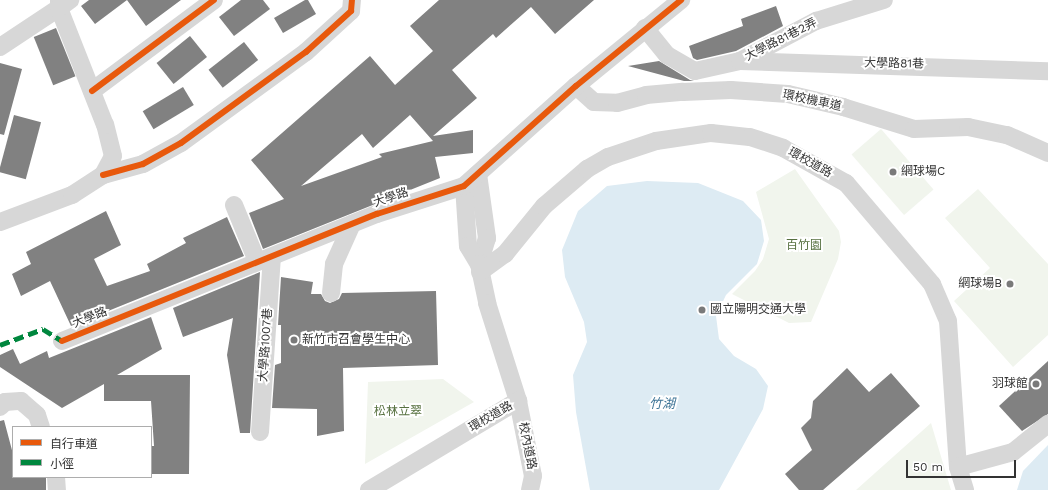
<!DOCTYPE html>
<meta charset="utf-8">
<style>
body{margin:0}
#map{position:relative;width:1048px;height:490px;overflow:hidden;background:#fff;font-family:"Work Sans","Noto Sans TC",sans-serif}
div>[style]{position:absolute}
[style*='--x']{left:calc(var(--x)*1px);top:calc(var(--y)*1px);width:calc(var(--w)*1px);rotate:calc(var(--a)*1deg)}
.green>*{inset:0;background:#f1f5ed;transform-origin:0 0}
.water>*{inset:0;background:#ddebf3}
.building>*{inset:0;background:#818181;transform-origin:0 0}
.minor>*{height:18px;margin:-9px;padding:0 9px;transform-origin:9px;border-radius:9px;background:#d7d7d7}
.quiet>*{height:5px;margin-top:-2.5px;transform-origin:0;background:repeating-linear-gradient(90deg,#00873e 0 10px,transparent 0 15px)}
.cycleway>*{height:6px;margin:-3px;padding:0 3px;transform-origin:3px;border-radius:3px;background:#e8590c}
.dots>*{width:11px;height:11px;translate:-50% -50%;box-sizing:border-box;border:2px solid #fff;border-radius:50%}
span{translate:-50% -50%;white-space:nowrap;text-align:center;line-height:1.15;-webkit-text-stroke:4px #fff;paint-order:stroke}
.street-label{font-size:12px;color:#333}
.poi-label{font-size:12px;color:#333}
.left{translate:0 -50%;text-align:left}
.right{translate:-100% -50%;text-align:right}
.park-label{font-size:12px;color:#56703f}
.water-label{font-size:13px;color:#3f7597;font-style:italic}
.legend{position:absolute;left:12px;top:426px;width:140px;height:52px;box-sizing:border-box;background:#fff;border:1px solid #adadad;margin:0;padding:5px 7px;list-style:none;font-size:12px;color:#333}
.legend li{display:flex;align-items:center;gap:8px;height:20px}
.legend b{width:20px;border:1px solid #adadad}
.scale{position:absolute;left:906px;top:460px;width:110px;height:18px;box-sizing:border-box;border:2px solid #333;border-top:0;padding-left:5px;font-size:12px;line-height:14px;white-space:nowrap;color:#333;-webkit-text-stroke:3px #fff;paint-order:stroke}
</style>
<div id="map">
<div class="green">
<i style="left:881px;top:129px;width:80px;height:39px;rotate:49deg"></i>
<i style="clip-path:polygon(795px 169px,839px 231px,841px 242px,838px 259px,811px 322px,789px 323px,732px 294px,755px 271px,763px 259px,769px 239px,756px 192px)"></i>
<i style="clip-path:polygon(978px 189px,1048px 264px,1048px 335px,1013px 367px,954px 301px,990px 268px,945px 218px)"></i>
<i style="clip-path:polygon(443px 379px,474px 402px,365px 464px,368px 382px)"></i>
<i style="clip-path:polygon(931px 423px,951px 490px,856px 490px)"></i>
</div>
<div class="water">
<i style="clip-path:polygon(647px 181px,698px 183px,743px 201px,761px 220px,764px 241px,757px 264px,726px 295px,716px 316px,719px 339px,734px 356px,756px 369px,768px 386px,763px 409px,719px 490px,590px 490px,576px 412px,573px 375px,587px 342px,584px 322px,565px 277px,562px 250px,578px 211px,607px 186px)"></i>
<i style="clip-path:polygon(1048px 445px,1048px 490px,1017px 490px,1023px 471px)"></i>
</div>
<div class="building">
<i style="clip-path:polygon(89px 0,181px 0,146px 26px,127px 0,95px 24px,81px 6px)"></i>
<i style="clip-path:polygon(241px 0,263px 0,270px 9px,234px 36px,219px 17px)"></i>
<i style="clip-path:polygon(305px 0,308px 0,316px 14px,283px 33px,274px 18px)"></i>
<i style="clip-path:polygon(evenodd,439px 0,594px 0,555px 34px,531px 7px,496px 38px,493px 34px,452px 70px,477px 98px,433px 136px,473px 130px,473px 153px,435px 157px,440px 178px,263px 249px,249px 213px,284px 199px,251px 160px,370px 56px,395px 85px,433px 51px,410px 26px,439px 0,410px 115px,433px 141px,379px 154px,382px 157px,301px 186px,362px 134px,373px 148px,410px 115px)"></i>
<i style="clip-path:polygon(776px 6px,783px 26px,736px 51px,697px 60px,693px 58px,689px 46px,743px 26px,741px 19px)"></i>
<i style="left:56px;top:28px;width:52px;height:24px;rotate:68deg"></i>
<i style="left:190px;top:36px;width:27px;height:43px;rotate:51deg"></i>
<i style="left:244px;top:42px;width:23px;height:45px;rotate:52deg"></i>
<i style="clip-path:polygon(659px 61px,690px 80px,694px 81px,684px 81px,628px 66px)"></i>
<i style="clip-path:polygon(0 63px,22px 69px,4px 135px,0 134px)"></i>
<i style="left:183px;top:87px;width:21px;height:47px;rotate:59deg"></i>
<i style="left:14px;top:115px;width:28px;height:59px;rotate:15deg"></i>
<i style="clip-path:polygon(106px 211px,121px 245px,94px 259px,107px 286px,150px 271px,147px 264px,186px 243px,183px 238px,227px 217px,244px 256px,71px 326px,50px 281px,21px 296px,12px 274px,31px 264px,26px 252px)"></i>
<i style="clip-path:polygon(260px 272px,250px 433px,240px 433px,227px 355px,233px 318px,183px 337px,173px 308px)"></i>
<i style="clip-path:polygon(281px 277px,313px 282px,311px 294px,321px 294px,325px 301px,330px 303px,339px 299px,342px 293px,436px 291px,438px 365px,343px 368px,344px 431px,317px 436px,317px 409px,272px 408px,275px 365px,281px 363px,281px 325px,278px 325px)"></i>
<i style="clip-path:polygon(151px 317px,162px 349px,117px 375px,190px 375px,189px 474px,151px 474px,151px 446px,154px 446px,151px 401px,104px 401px,104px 384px,62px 408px,0 367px,0 355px,13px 349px,20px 364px,47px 351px,49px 358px)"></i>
<i style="clip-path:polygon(1048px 361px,1048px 414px,1022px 431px,999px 406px)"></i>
<i style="clip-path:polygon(847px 368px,869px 392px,891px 373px,920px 406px,823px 490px,799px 490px,785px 474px,812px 450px,801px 428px,811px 418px,813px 401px)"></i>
<i style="clip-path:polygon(4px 420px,13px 454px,13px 477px,46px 477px,46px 490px,0 490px,0 421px)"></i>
</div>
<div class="minor">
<i style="--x:645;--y:28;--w:35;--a:51"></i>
<i style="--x:667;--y:55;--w:32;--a:30"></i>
<i style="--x:695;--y:71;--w:46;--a:-12.5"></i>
<i style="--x:740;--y:61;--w:86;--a:-27.8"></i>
<i style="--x:816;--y:21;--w:71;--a:-17.2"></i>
<i style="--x:0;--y:47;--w:71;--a:-33.5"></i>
<i style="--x:59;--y:8;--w:8;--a:-90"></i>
<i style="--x:740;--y:61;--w:308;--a:1.9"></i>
<i style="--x:576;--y:86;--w:24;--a:42"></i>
<i style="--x:594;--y:102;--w:23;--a:2"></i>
<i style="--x:617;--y:103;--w:30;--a:-15"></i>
<i style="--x:646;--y:95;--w:37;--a:-5"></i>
<i style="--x:683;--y:92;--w:48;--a:-2.4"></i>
<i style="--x:731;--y:90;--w:57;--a:4"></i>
<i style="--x:788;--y:94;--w:57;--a:13.3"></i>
<i style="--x:843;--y:107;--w:74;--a:17.2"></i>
<i style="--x:914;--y:129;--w:54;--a:-2.1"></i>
<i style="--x:968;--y:127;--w:40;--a:12"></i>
<i style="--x:1007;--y:135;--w:45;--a:23.7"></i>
<i style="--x:92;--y:91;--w:152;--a:-36.7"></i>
<i style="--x:478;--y:174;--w:65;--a:82"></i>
<i style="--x:487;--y:238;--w:27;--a:107"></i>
<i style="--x:103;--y:175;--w:41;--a:-15.4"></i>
<i style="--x:143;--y:164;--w:43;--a:-28.9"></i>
<i style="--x:181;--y:143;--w:155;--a:-36.1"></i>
<i style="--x:306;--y:52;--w:61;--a:-42.3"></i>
<i style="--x:351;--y:11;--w:11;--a:-85"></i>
<i style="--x:464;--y:186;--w:60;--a:86.2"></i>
<i style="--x:468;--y:246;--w:21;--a:59"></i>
<i style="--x:479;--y:264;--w:40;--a:78"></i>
<i style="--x:487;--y:303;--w:103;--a:72.4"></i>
<i style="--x:518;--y:401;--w:76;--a:78.7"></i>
<i style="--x:533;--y:476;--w:14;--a:102"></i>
<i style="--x:234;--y:205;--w:61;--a:67.7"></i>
<i style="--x:0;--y:222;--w:77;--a:-20.6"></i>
<i style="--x:72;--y:195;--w:37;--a:-33"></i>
<i style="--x:103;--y:175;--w:21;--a:-62"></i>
<i style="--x:113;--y:156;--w:32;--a:-104"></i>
<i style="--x:105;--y:125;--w:126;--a:-111.5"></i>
<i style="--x:59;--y:8;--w:14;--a:-36"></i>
<i style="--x:480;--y:272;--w:31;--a:-36"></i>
<i style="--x:505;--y:254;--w:62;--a:-50.9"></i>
<i style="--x:544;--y:206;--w:57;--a:-40.7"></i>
<i style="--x:587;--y:169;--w:24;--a:-30"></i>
<i style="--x:608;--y:157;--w:51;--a:-18.4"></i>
<i style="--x:656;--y:141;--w:56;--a:-8.3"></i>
<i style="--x:711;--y:133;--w:39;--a:6"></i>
<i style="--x:750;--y:137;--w:35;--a:18"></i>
<i style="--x:783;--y:148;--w:72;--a:29.1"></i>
<i style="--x:846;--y:183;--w:133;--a:49.6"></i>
<i style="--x:932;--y:284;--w:40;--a:66.6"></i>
<i style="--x:948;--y:321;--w:146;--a:86.1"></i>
<i style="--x:958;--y:467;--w:24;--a:73"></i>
<i style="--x:331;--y:293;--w:29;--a:-84"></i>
<i style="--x:334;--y:264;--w:44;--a:-65.8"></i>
<i style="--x:62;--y:341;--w:340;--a:-22"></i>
<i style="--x:377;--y:214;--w:91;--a:-17.8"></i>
<i style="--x:464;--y:186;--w:150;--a:-41.8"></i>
<i style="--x:576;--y:86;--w:136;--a:-39.3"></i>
<i style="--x:0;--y:407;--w:7;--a:-45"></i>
<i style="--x:5;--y:402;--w:16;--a:-4"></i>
<i style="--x:21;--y:401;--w:21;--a:41"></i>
<i style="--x:37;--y:415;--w:13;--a:72"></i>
<i style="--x:260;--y:432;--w:174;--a:-86.1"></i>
<i style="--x:958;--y:467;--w:57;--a:-15.3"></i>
<i style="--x:1013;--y:452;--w:45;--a:-38.7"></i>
<i style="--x:56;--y:477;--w:13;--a:86"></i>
<i style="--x:369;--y:490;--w:174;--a:-30.9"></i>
</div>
<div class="quiet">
<i style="--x:0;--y:345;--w:46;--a:-20.4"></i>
<i style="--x:43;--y:329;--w:22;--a:32"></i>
</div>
<div class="cycleway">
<i style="--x:92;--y:91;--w:152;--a:-36.7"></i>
<i style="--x:103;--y:175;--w:41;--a:-15.4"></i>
<i style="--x:143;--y:164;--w:43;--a:-28.9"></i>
<i style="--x:181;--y:143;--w:155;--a:-36.1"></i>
<i style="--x:306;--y:52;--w:61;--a:-42.3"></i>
<i style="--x:351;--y:11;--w:11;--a:-85"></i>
<i style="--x:62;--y:341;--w:340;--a:-22"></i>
<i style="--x:377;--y:214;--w:91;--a:-17.8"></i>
<i style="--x:464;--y:186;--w:150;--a:-41.8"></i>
<i style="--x:576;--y:86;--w:136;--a:-39.3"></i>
</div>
<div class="dots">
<i style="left:893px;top:172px;background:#7a7a7a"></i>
<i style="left:1010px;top:284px;background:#7a7a7a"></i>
<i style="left:702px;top:310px;background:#7a7a7a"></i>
<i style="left:294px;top:340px;background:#7a7a7a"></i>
<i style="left:1036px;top:384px;background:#7a7a7a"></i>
</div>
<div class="street-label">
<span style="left:781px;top:40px;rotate:-27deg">大學路81巷2弄</span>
<span style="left:894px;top:64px;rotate:1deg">大學路81巷</span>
<span style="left:812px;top:101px;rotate:12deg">環校機車道</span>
<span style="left:810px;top:163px;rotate:29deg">環校道路</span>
<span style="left:391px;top:198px;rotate:-19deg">大學路</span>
<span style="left:90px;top:318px;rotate:-22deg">大學路</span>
<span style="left:266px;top:345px;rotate:-86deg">大學路1007巷</span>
<span style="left:491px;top:417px;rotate:-30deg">環校道路</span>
<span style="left:527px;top:446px;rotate:79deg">校內道路</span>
</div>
<div class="poi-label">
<span class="left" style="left:901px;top:172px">網球場C</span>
<span class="right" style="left:1002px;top:284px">網球場B</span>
<span class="left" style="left:710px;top:310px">國立陽明交通大學</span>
<span class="left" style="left:302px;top:340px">新竹市召會學生中心</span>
<span class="right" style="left:1028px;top:384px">羽球館</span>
</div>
<div class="park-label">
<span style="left:804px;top:246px">百竹園</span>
<span style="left:398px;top:412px">松林立翠</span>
</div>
<div class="water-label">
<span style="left:662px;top:404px">竹湖</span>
</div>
<ul class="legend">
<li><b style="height:5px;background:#e8590c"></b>自行車道</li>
<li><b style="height:5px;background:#00873e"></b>小徑</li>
</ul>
<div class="scale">50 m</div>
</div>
